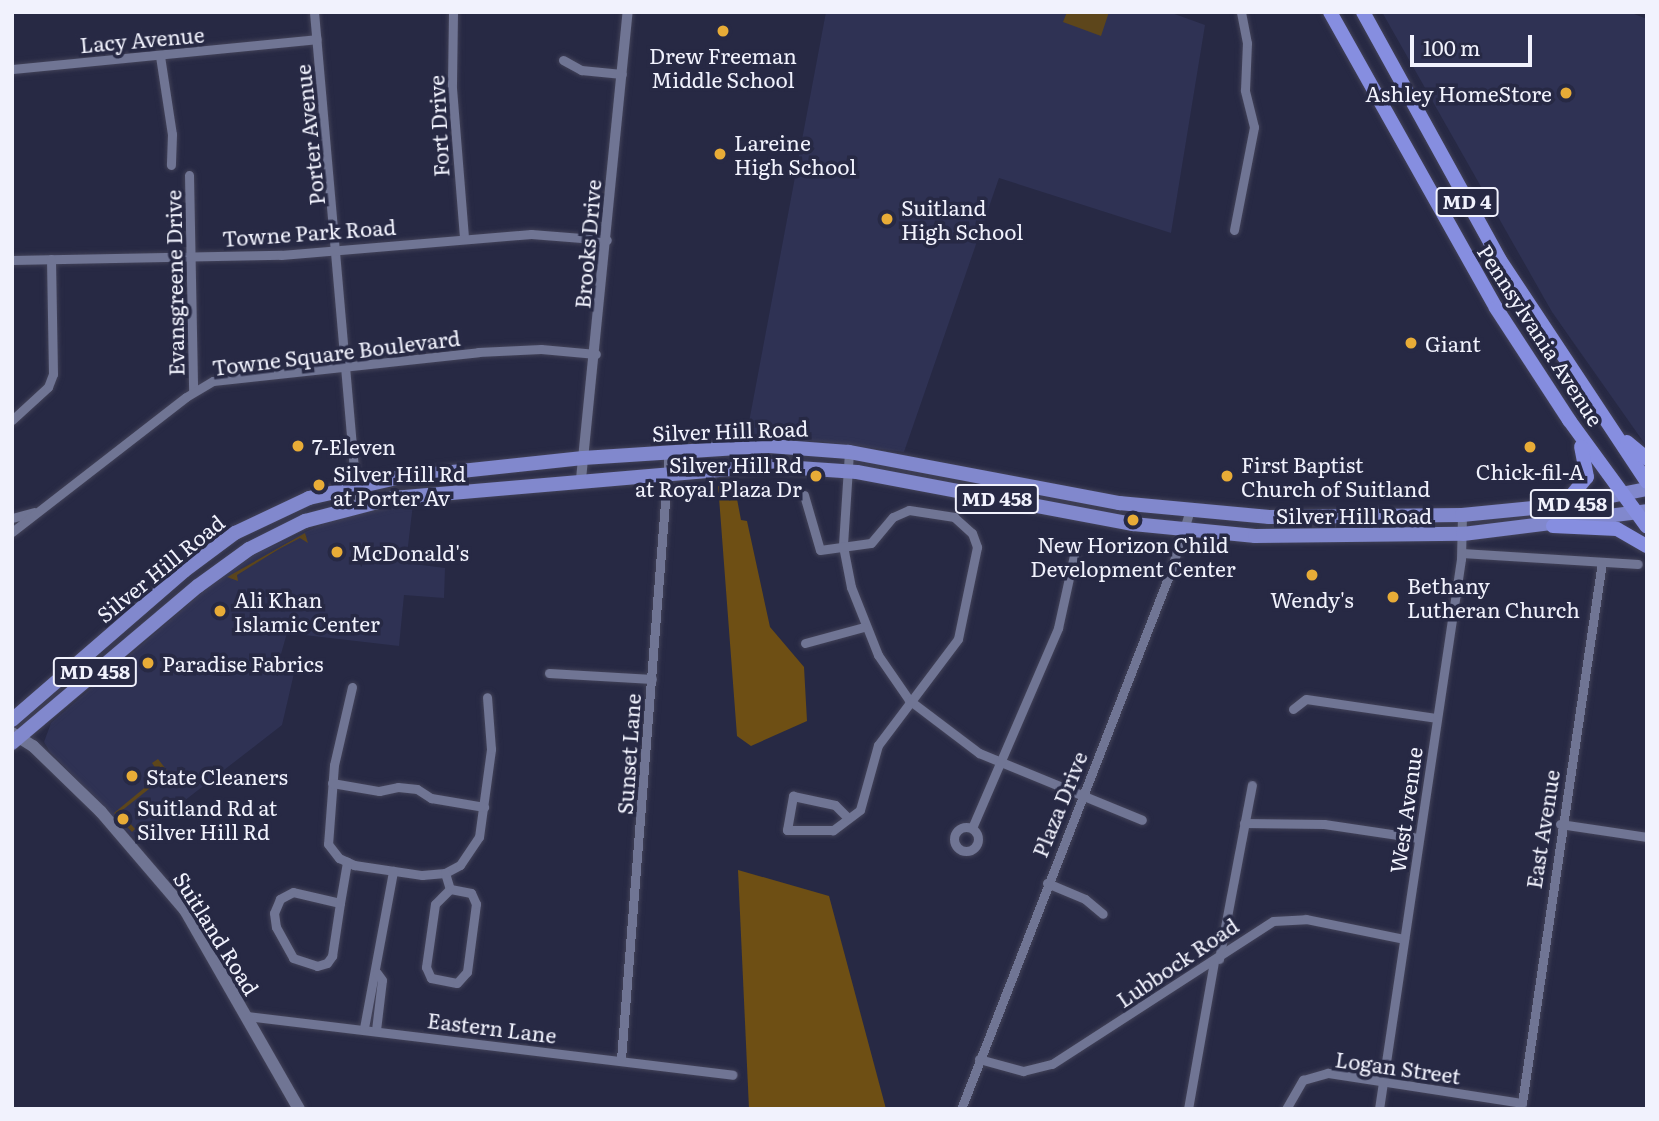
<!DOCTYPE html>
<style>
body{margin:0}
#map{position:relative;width:1659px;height:1121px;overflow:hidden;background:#272944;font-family:Literata,serif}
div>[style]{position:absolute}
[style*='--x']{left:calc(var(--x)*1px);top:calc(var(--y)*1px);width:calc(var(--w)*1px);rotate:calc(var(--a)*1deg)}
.built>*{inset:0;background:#2f3254}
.green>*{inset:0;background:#5d461b}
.forest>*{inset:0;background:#6e4f14}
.roads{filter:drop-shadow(0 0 2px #424258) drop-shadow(0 0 2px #424258)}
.minor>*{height:9px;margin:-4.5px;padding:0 4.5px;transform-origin:4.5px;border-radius:4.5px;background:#707594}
.minor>.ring{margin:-4.5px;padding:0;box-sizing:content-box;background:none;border:9px solid #707594;border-radius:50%}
.tertiary>*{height:10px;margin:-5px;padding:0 5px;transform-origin:5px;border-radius:5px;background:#707594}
.secondary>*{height:12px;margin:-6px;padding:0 6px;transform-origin:6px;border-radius:6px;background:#707594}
.primary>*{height:14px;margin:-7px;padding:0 7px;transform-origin:7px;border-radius:7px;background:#8188cd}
.trunk>*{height:14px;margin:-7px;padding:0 7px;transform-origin:7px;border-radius:7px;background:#868ee0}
.dots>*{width:19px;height:19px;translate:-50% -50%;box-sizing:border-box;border:4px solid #272944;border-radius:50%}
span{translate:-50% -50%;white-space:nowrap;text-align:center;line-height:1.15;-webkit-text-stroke:7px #272944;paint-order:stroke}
.shield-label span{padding:2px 5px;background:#272944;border:2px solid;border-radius:5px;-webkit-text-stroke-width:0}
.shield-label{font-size:19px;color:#f1f2fd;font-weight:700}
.street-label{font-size:21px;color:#f1f2fd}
.poi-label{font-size:21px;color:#f1f2fd}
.right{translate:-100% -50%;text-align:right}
.left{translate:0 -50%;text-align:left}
.frame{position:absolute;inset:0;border:14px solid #f1f2fd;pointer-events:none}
.scale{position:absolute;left:1410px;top:35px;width:122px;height:32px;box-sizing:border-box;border:4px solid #f1f2fd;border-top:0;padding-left:9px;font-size:21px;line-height:24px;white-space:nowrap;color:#f1f2fd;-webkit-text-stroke:5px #272944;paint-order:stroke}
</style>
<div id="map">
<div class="built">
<i style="clip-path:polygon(826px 12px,1169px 12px,1205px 25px,1171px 233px,999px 178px,904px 452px,818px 441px,746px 438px)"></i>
<i style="clip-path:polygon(1382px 12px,1629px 12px,1647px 19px,1647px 447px,1552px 312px)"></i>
<i style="clip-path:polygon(413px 504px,406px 563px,445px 568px,444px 598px,404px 595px,399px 646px,287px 633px,279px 661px,295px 669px,282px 725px,135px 839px,50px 752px,44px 742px,51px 723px,206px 589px,255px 554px,342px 516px)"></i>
</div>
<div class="green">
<i style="clip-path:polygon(1067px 12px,1109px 12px,1101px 36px,1063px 22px)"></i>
<i style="clip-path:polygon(305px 533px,308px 543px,300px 538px,279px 549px,237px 575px,238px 581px,227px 577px)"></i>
<i style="clip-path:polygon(158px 759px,169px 773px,120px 812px,135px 829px,132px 832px,114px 813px,154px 780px,158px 772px,152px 763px)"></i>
</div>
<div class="forest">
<i style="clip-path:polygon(734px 483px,741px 520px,747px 521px,770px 627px,804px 667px,807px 721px,751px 746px,737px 736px,718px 484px)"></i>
<i style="clip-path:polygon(738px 870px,829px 896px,886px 1109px,749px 1109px)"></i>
</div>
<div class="roads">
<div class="minor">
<i style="--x:314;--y:12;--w:495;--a:85"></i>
<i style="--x:453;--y:12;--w:76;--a:90.8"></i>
<i style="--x:452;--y:88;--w:150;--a:85.4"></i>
<i style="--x:160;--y:56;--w:79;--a:81.3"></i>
<i style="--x:172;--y:134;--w:31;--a:92"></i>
<i style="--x:563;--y:60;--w:21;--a:29"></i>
<i style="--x:581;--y:70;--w:41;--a:5.6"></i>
<i style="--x:12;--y:69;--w:306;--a:-5.6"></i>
<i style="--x:189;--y:175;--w:216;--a:88.9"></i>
<i style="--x:1234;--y:230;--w:105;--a:-79"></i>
<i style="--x:1254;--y:127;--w:38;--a:-104"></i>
<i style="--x:1245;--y:90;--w:47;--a:-87.6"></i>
<i style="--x:1247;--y:43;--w:32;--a:-101"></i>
<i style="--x:12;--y:260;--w:269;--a:-1.1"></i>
<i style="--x:281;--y:255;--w:251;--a:-4.8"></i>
<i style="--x:531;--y:234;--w:76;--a:4.5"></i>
<i style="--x:12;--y:420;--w:49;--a:-42.5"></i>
<i style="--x:48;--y:387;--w:14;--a:-69"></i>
<i style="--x:53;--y:374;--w:115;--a:-91"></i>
<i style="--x:849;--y:452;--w:94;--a:93.7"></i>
<i style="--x:843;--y:546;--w:42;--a:79"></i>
<i style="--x:851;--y:587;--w:73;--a:68.3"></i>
<i style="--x:878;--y:655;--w:55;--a:55.4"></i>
<i style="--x:909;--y:700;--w:88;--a:37.1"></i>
<i style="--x:979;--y:753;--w:176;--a:22.3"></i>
<i style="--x:804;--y:495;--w:57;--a:73.8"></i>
<i style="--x:820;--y:550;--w:51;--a:-7.8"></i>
<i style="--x:871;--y:543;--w:34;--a:-50"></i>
<i style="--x:893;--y:517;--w:17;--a:-24"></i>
<i style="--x:909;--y:510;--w:46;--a:8.8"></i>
<i style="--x:954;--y:517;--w:24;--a:42"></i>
<i style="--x:972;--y:533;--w:15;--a:70"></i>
<i style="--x:977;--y:547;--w:94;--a:101.7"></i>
<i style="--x:958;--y:639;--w:133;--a:127"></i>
<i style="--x:878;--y:745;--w:67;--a:105.5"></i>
<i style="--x:860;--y:810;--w:34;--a:143"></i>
<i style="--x:833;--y:830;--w:46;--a:180"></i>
<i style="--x:787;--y:830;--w:35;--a:-80"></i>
<i style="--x:793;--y:796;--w:43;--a:12.1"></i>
<i style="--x:835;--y:805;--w:17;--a:45"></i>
<i style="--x:12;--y:518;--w:23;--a:-15"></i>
<i style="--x:12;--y:532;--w:220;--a:-37.8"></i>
<i style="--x:186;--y:397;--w:31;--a:-31"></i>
<i style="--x:213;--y:381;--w:267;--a:-6.2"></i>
<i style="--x:478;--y:352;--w:63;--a:-2.7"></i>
<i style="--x:541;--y:349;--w:55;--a:5.2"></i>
<i style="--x:1462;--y:553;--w:176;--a:3.6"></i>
<i style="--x:805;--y:643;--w:61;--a:-15.2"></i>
<i style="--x:549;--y:673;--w:103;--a:3.3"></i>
<i style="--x:352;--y:687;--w:80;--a:103"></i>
<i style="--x:334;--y:765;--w:79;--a:94.3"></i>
<i style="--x:328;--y:844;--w:18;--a:52"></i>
<i style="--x:339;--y:858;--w:17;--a:25"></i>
<i style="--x:354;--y:865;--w:69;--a:8.4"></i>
<i style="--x:422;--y:875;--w:23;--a:-5"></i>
<i style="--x:445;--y:873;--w:17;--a:-28"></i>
<i style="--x:460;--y:865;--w:34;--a:-56"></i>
<i style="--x:479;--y:837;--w:89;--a:-82.2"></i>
<i style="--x:491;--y:749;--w:52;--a:-94.4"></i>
<i style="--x:1293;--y:709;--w:16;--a:-38"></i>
<i style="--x:1306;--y:699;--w:131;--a:8.3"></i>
<i style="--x:332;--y:783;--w:48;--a:9.7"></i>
<i style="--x:379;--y:791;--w:19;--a:-12"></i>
<i style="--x:398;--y:787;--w:19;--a:6"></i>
<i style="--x:417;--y:789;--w:17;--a:33"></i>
<i style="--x:431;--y:798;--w:54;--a:9.6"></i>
<i style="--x:1244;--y:823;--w:80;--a:0.7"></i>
<i style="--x:1324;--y:824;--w:95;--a:8.5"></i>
<i style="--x:1560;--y:824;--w:88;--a:8.5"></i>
<i class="ring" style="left:954px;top:827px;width:15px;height:15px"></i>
<i style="--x:972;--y:828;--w:218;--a:-66.7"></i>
<i style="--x:1058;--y:628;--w:75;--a:-77.6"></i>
<i style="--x:445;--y:873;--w:17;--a:73"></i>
<i style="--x:450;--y:889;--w:21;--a:135"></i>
<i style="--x:435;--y:904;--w:64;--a:98.1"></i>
<i style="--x:426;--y:967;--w:12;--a:66"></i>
<i style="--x:431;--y:978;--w:26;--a:11"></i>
<i style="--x:457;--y:983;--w:15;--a:-48"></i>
<i style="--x:467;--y:972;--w:69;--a:-82.5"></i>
<i style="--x:476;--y:904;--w:12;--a:-114"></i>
<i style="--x:471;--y:893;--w:21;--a:-169"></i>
<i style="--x:1047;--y:883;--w:41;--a:22.8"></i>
<i style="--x:1085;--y:899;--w:23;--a:40"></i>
<i style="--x:340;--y:903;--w:48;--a:-166.8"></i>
<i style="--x:293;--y:892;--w:15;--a:152"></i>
<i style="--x:280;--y:899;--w:15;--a:113"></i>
<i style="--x:274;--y:913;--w:14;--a:82"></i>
<i style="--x:276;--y:927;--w:35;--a:61"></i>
<i style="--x:293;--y:958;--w:25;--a:18"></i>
<i style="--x:317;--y:966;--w:10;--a:-17"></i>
<i style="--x:327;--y:963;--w:9;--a:-54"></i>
<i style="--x:332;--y:956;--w:54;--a:-81.4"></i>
<i style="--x:340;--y:903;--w:42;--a:-80.3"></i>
<i style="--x:1219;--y:959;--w:177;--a:-79.3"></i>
<i style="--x:247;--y:1016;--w:489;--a:6.9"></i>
<i style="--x:364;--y:1028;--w:160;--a:-79.5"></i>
<i style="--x:376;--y:1030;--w:50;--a:-83.2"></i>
<i style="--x:382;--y:980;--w:9;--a:-126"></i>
<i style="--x:621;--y:1059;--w:609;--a:-85.48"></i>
<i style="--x:979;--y:1059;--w:46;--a:15.3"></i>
<i style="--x:1023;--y:1071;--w:30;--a:-14"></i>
<i style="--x:1052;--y:1064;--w:263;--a:-32.9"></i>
<i style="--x:1273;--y:921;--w:33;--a:-3"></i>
<i style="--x:1306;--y:919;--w:100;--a:11.5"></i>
<i style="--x:961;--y:1109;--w:575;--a:-68.7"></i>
<i style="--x:1170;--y:573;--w:63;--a:-72.4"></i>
<i style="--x:1188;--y:1109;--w:149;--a:-80"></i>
<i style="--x:1286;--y:1109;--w:34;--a:-60"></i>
<i style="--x:1303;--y:1080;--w:26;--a:-16"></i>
<i style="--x:1328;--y:1073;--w:196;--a:8.8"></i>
<i style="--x:1522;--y:1103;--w:547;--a:-81.59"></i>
<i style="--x:1379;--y:1109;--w:556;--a:-81.52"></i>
<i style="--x:1461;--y:559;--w:44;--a:-88.7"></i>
</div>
<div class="tertiary">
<i style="--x:581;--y:479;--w:469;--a:-84.3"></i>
</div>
<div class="secondary">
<i style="--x:12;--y:733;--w:25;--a:32"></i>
<i style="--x:33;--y:746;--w:95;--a:44.1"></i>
<i style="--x:101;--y:812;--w:129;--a:49.4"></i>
<i style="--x:185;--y:910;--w:229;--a:60.2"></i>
</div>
<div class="primary">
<i style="--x:12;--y:720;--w:228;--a:-40.9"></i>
<i style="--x:184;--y:571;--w:64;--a:-36.7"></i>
<i style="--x:235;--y:533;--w:82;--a:-25.3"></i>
<i style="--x:309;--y:498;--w:89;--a:-12.9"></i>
<i style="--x:396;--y:478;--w:188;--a:-6.1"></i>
<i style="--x:583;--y:458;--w:186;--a:-3.7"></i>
<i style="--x:769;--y:446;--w:80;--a:4.3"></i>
<i style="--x:849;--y:452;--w:275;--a:10.7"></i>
<i style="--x:1119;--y:503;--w:151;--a:5.3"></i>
<i style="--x:1269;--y:517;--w:193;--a:-0.6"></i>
<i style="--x:1462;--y:515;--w:102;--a:-5.6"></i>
<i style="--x:1564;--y:505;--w:85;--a:-10.9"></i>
<i style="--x:12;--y:743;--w:243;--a:-40.2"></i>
<i style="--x:198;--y:586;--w:63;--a:-36"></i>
<i style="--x:249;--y:549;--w:63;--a:-26.6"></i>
<i style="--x:305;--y:521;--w:91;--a:-14.6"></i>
<i style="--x:393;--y:498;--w:377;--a:-4.9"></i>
<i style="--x:769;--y:466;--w:88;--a:3.9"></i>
<i style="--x:857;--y:472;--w:281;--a:10.7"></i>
<i style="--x:1133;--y:524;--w:123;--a:5.6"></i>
<i style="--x:1255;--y:536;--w:208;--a:-0.6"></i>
<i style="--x:1463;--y:534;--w:185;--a:-7.1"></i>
</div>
<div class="trunk">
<i style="--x:1330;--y:12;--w:339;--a:60.7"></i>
<i style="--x:1496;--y:308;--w:134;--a:56.9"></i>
<i style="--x:1569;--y:420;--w:132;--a:53.9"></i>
<i style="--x:1363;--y:12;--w:283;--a:61.1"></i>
<i style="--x:1500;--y:260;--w:266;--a:56.5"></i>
<i style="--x:1627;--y:442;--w:26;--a:40"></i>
<i style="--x:1564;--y:505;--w:36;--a:-51"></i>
<i style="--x:1587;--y:477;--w:31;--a:-101"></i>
<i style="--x:1553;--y:526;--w:64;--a:2.7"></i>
<i style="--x:1617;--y:529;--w:34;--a:30"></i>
</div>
</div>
<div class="dots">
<i style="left:723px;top:31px;background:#e8ac37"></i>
<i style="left:1566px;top:93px;background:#e8ac37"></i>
<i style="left:720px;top:154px;background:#e8ac37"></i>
<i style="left:887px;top:219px;background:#e8ac37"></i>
<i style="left:1411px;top:343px;background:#e8ac37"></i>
<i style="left:298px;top:446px;background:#e8ac37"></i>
<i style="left:1530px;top:447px;background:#e8ac37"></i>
<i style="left:816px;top:476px;background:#e8ac37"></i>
<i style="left:1227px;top:476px;background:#e8ac37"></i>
<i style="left:319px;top:485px;background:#e8ac37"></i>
<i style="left:1133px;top:520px;background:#e8ac37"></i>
<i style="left:337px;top:552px;background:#e8ac37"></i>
<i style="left:1312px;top:575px;background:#e8ac37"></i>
<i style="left:1393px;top:597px;background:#e8ac37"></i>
<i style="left:220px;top:611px;background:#e8ac37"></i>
<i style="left:148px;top:663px;background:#e8ac37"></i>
<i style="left:132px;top:776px;background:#e8ac37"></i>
<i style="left:123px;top:819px;background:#e8ac37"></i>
</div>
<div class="shield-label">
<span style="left:1467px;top:202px">MD 4</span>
<span style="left:997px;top:499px">MD 458</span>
<span style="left:1572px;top:504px">MD 458</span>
<span style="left:95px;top:672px">MD 458</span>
</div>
<div class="street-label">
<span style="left:142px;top:39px;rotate:-5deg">Lacy Avenue</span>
<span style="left:438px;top:126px;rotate:-93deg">Fort Drive</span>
<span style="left:309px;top:135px;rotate:-96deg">Porter Avenue</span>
<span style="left:309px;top:232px;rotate:-4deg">Towne Park Road</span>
<span style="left:587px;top:244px;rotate:-85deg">Brooks Drive</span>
<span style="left:174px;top:283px;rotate:-91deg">Evansgreene Drive</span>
<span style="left:1541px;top:335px;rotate:57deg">Pennsylvania Avenue</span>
<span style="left:336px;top:352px;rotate:-7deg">Towne Square Boulevard</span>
<span style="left:730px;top:430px;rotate:-2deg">Silver Hill Road</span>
<span style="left:1354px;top:515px">Silver Hill Road</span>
<span style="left:160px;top:568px;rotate:-39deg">Silver Hill Road</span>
<span style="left:628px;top:754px;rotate:-86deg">Sunset Lane</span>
<span style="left:1059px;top:804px;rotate:-68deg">Plaza Drive</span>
<span style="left:1405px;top:810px;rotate:-82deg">West Avenue</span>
<span style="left:1542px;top:829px;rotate:-81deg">East Avenue</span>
<span style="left:217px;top:933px;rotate:58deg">Suitland Road</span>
<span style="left:1177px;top:962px;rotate:-34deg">Lubbock Road</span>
<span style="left:492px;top:1027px;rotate:7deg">Eastern Lane</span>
<span style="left:1398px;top:1067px;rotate:8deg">Logan Street</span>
</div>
<div class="poi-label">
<span style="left:723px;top:67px">Drew Freeman<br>Middle School</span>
<span class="right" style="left:1552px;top:93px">Ashley HomeStore</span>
<span class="left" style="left:734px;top:154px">Lareine<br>High School</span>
<span class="left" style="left:901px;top:219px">Suitland<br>High School</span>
<span class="left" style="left:1425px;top:343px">Giant</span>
<span class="left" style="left:312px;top:446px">7-Eleven</span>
<span class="right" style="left:802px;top:476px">Silver Hill Rd<br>at Royal Plaza Dr</span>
<span class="left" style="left:1241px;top:476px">First Baptist<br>Church of Suitland</span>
<span style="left:1530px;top:471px">Chick-fil-A</span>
<span class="left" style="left:333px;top:485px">Silver Hill Rd<br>at Porter Av</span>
<span style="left:1133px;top:556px">New Horizon Child<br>Development Center</span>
<span class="left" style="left:351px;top:552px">McDonald's</span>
<span class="left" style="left:1407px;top:597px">Bethany<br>Lutheran Church</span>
<span class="left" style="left:234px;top:611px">Ali Khan<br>Islamic Center</span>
<span style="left:1312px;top:599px">Wendy's</span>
<span class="left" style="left:162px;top:663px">Paradise Fabrics</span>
<span class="left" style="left:146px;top:776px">State Cleaners</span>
<span class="left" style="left:137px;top:819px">Suitland Rd at<br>Silver Hill Rd</span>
</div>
<div class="frame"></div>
<div class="scale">100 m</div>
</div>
